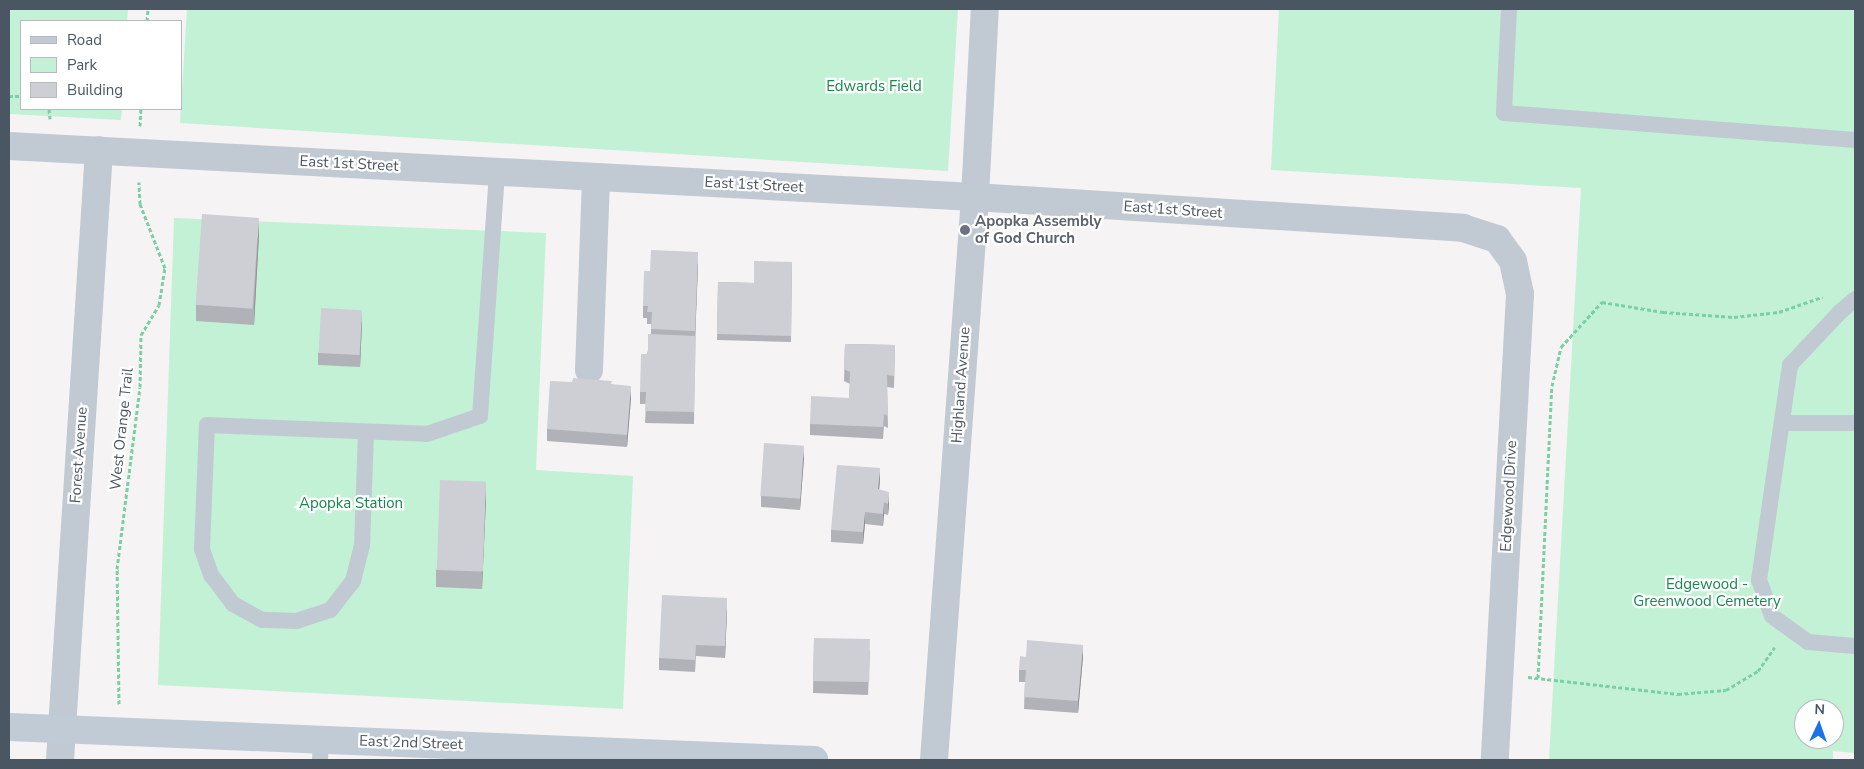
<!DOCTYPE html>
<style>
body{margin:0}
#map{position:relative;width:1864px;height:769px;overflow:hidden;background:#f5f3f3;font-family:"Nunito Sans",sans-serif}
div>[style]{position:absolute}
[style*='--x']{left:calc(var(--x)*1px);top:calc(var(--y)*1px);width:calc(var(--w)*1px);rotate:calc(var(--a)*1deg)}
.green>*{inset:0;background:#c3f1d5}
.path>*{height:3px;margin-top:-1.5px;transform-origin:0;background:repeating-linear-gradient(90deg,#7ad0a6 0 4px,transparent 0 6.5px)}
.lane>*{height:16px;margin:-8px;padding:0 8px;transform-origin:8px;border-radius:8px;background:#c1cad2}
.street>*{height:28px;margin:-14px;padding:0 14px;transform-origin:14px;border-radius:14px;background:#c1cad2}
.secondary>*{height:28px;margin:-14px;padding:0 14px;transform-origin:14px;border-radius:14px;background:#c1cbd6}
.wall>*{inset:0;background:#b0b2b7}
.shaded-wall>*{inset:0;background:#909195}
.building>*{inset:0;background:#cdcfd5;transform-origin:0 0}
.dots>*{width:14px;height:14px;translate:-50% -50%;box-sizing:border-box;border:2px solid #fff;border-radius:50%}
span{translate:-50% -50%;white-space:nowrap;text-align:center;line-height:1.15;-webkit-text-stroke:4.5px #fff;paint-order:stroke}
.park-label{font-size:15px;color:#17864f}
.street-label{font-size:15px;color:#4a5661}
.worship-label{font-size:15px;color:#5b616d;font-weight:700}
.left{translate:0 -50%;text-align:left}
.frame{position:absolute;inset:0;border:10px solid #4a5661;pointer-events:none}
.legend{position:absolute;left:20px;top:20px;width:162px;height:90px;box-sizing:border-box;background:#fff;border:1px solid #b7bbc0;margin:0;padding:6px 9px;list-style:none;font-size:15px;color:#4a5661}
.legend li{display:flex;align-items:center;gap:10px;height:25px}
.legend b{width:25px;border:1px solid #b7bbc0}
.north{position:absolute;left:1794px;top:699px;width:50px;height:50px;box-sizing:border-box;background:#fff;border:1px solid #b7bbc0;border-radius:50%;rotate:3deg;font-size:14px;font-weight:700;line-height:20px;text-align:center;color:#4a5661}
.north::after{content:'';display:block;margin:auto;width:18px;height:22px;background:#1a73e8;clip-path:polygon(50% 0,100% 100%,50% 72%,0 100%)}
</style>
<div id="map">
<div class="green">
<i style="clip-path:polygon(9px 9px,128px 9px,127px 21px,21px 21px,21px 109px,122px 109px,121px 120px,9px 114px)"></i>
<i style="clip-path:polygon(187px 9px,958px 9px,948px 171px,180px 123px)"></i>
<i style="clip-path:polygon(evenodd,1279px 9px,1855px 9px,1855px 753px,1833px 751px,1833px 760px,1549px 760px,1581px 188px,1271px 170px,1279px 9px,1804px 709px,1834px 709px,1834px 739px,1804px 739px,1804px 709px)"></i>
<i style="clip-path:polygon(174px 218px,546px 233px,536px 470px,633px 476px,623px 709px,158px 685px)"></i>
</div>
<div class="path">
<i style="--x:147;--y:21;--w:12;--a:-85"></i>
<i style="--x:9;--y:96;--w:12;--a:0"></i>
<i style="--x:49;--y:109;--w:10;--a:84"></i>
<i style="--x:140;--y:126;--w:17;--a:-87"></i>
<i style="--x:1528;--y:677;--w:151;--a:6.5"></i>
<i style="--x:1678;--y:694;--w:48;--a:-4.8"></i>
<i style="--x:1726;--y:690;--w:37;--a:-31"></i>
<i style="--x:1758;--y:671;--w:29;--a:-55"></i>
<i style="--x:1538;--y:678;--w:292;--a:-87.3"></i>
<i style="--x:1552;--y:386;--w:40;--a:-77"></i>
<i style="--x:1561;--y:347;--w:61;--a:-47.7"></i>
<i style="--x:1602;--y:302;--w:62;--a:9.3"></i>
<i style="--x:1663;--y:312;--w:71;--a:4"></i>
<i style="--x:1734;--y:317;--w:45;--a:-6.3"></i>
<i style="--x:1779;--y:312;--w:46;--a:-19.2"></i>
<i style="--x:119;--y:704;--w:135;--a:-90.8"></i>
<i style="--x:117;--y:569;--w:183;--a:-82.8"></i>
<i style="--x:140;--y:387;--w:52;--a:-88.9"></i>
<i style="--x:141;--y:335;--w:35;--a:-59"></i>
<i style="--x:159;--y:305;--w:37;--a:-81"></i>
<i style="--x:165;--y:268;--w:69;--a:-111.3"></i>
<i style="--x:140;--y:204;--w:22;--a:-93"></i>
</div>
<div class="lane">
<i style="--x:1509;--y:9;--w:104;--a:92.8"></i>
<i style="--x:1504;--y:113;--w:352;--a:4.4"></i>
<i style="--x:1855;--y:299;--w:20;--a:139"></i>
<i style="--x:1840;--y:312;--w:73;--a:133.3"></i>
<i style="--x:1790;--y:365;--w:217;--a:98.2"></i>
<i style="--x:1759;--y:580;--w:38;--a:70"></i>
<i style="--x:1772;--y:616;--w:44;--a:35.8"></i>
<i style="--x:1808;--y:642;--w:47;--a:4.9"></i>
<i style="--x:1782;--y:423;--w:73;--a:0"></i>
<i style="--x:366;--y:432;--w:113;--a:92"></i>
<i style="--x:362;--y:545;--w:37;--a:104"></i>
<i style="--x:353;--y:581;--w:37;--a:128"></i>
<i style="--x:330;--y:610;--w:35;--a:162"></i>
<i style="--x:297;--y:621;--w:35;--a:-178"></i>
<i style="--x:262;--y:620;--w:33;--a:-151"></i>
<i style="--x:233;--y:604;--w:36;--a:-127"></i>
<i style="--x:211;--y:575;--w:28;--a:-109"></i>
<i style="--x:202;--y:549;--w:124;--a:-87.7"></i>
<i style="--x:207;--y:425;--w:220;--a:2.3"></i>
<i style="--x:427;--y:434;--w:56;--a:-18.8"></i>
<i style="--x:480;--y:416;--w:245;--a:-86"></i>
<i style="--x:320;--y:760;--w:20;--a:-87"></i>
</div>
<div class="street">
<i style="--x:9;--y:146;--w:967;--a:3.02"></i>
<i style="--x:975;--y:197;--w:489;--a:3.6"></i>
<i style="--x:1463;--y:228;--w:36;--a:18"></i>
<i style="--x:1497;--y:239;--w:27;--a:54"></i>
<i style="--x:1513;--y:261;--w:34;--a:78"></i>
<i style="--x:1520;--y:294;--w:467;--a:93.1"></i>
<i style="--x:589;--y:370;--w:193;--a:-87.9"></i>
<i style="--x:60;--y:760;--w:611;--a:-86.34"></i>
<i style="--x:934;--y:760;--w:564;--a:-85.83"></i>
<i style="--x:975;--y:197;--w:188;--a:-87"></i>
</div>
<div class="secondary">
<i style="--x:9;--y:727;--w:806;--a:2.35"></i>
</div>
<div class="wall">
<i style="clip-path:polygon(259px 235px,254px 325px,196px 321px,196px 305px)"></i>
<i style="clip-path:polygon(792px 262px,791px 342px,717px 340px,718px 282px,754px 283px)"></i>
<i style="clip-path:polygon(698px 264px,695px 336px,694px 424px,645px 423px,646px 404px,640px 404px,640px 392px,651px 334px,651px 324px,647px 324px,647px 318px,643px 318px,643px 306px,650px 271px)"></i>
<i style="clip-path:polygon(362px 322px,360px 367px,318px 365px,318px 353px)"></i>
<i style="clip-path:polygon(845px 344px,895px 345px,894px 388px,887px 387px,888px 428px,884px 426px,883px 439px,810px 435px,810px 424px,849px 398px,850px 384px,844px 381px)"></i>
<i style="clip-path:polygon(612px 384px,631px 398px,627px 447px,547px 441px,547px 429px)"></i>
<i style="clip-path:polygon(804px 458px,800px 510px,761px 507px,761px 496px)"></i>
<i style="clip-path:polygon(880px 480px,879px 490px,889px 504px,888px 515px,884px 514px,883px 526px,865px 524px,863px 544px,831px 542px,831px 530px)"></i>
<i style="clip-path:polygon(486px 499px,482px 589px,436px 587px,436px 570px)"></i>
<i style="clip-path:polygon(727px 610px,725px 658px,696px 656px,695px 672px,659px 670px,659px 658px)"></i>
<i style="clip-path:polygon(814px 638px,870px 651px,868px 695px,813px 693px)"></i>
<i style="clip-path:polygon(1083px 657px,1078px 713px,1024px 709px,1025px 682px,1019px 682px,1019px 670px)"></i>
</div>
<div class="shaded-wall">
<i style="clip-path:polygon(259px 218px,259px 235px,254px 325px,254px 308px)"></i>
<i style="clip-path:polygon(698px 252px,698px 264px,695px 343px,695px 331px)"></i>
<i style="clip-path:polygon(362px 310px,362px 322px,360px 367px,360px 355px)"></i>
<i style="clip-path:polygon(631px 386px,631px 398px,627px 447px,627px 435px)"></i>
<i style="clip-path:polygon(804px 446px,804px 458px,800px 510px,800px 498px)"></i>
<i style="clip-path:polygon(880px 468px,880px 480px,878px 501px,878px 489px)"></i>
<i style="clip-path:polygon(486px 482px,486px 499px,482px 589px,482px 572px)"></i>
<i style="clip-path:polygon(889px 492px,889px 504px,888px 515px,888px 504px)"></i>
<i style="clip-path:polygon(884px 502px,884px 514px,883px 526px,883px 514px)"></i>
<i style="clip-path:polygon(865px 512px,865px 524px,863px 544px,863px 532px)"></i>
<i style="clip-path:polygon(727px 598px,727px 610px,725px 658px,725px 646px)"></i>
<i style="clip-path:polygon(1083px 645px,1083px 657px,1078px 713px,1078px 701px)"></i>
</div>
<div class="building">
<i style="left:202px;top:214px;width:57px;height:91px;rotate:4deg"></i>
<i style="clip-path:polygon(651px 250px,698px 252px,695px 331px,651px 329px,652px 312px,647px 312px,648px 306px,643px 306px,644px 271px,650px 271px)"></i>
<i style="clip-path:polygon(754px 261px,792px 262px,791px 336px,717px 334px,718px 282px,754px 283px)"></i>
<i style="left:321px;top:308px;width:41px;height:45px;rotate:3deg"></i>
<i style="clip-path:polygon(648px 334px,696px 336px,694px 412px,645px 411px,646px 392px,640px 392px,641px 354px,648px 354px)"></i>
<i style="clip-path:polygon(845px 344px,895px 345px,894px 376px,887px 375px,888px 416px,884px 414px,883px 427px,810px 424px,811px 396px,849px 398px,850px 372px,844px 369px)"></i>
<i style="clip-path:polygon(573px 378px,612px 381px,611px 384px,631px 386px,627px 435px,547px 429px,550px 381px,572px 382px)"></i>
<i style="left:764px;top:443px;width:40px;height:53px;rotate:4deg"></i>
<i style="clip-path:polygon(837px 465px,880px 468px,878px 489px,889px 492px,888px 504px,884px 502px,883px 514px,865px 512px,863px 532px,831px 530px)"></i>
<i style="left:440px;top:480px;width:46px;height:90px;rotate:2deg"></i>
<i style="clip-path:polygon(662px 595px,727px 598px,725px 646px,696px 645px,695px 660px,659px 658px)"></i>
<i style="left:814px;top:638px;width:56px;height:43px;rotate:1deg"></i>
<i style="clip-path:polygon(1027px 640px,1083px 645px,1078px 701px,1024px 697px,1026px 670px,1019px 670px,1020px 656px,1026px 657px)"></i>
</div>
<div class="dots">
<i style="left:965px;top:230px;background:#6b7280"></i>
</div>
<div class="park-label">
<span style="left:874px;top:87px">Edwards Field</span>
<span style="left:351px;top:504px">Apopka Station</span>
<span style="left:1707px;top:593px">Edgewood -<br>Greenwood Cemetery</span>
</div>
<div class="street-label">
<span style="left:349px;top:164px;rotate:3deg">East 1st Street</span>
<span style="left:754px;top:185px;rotate:3deg">East 1st Street</span>
<span style="left:1173px;top:210px;rotate:4deg">East 1st Street</span>
<span style="left:961px;top:385px;rotate:-86deg">Highland Avenue</span>
<span style="left:122px;top:429px;rotate:-84deg">West Orange Trail</span>
<span style="left:79px;top:455px;rotate:-86deg">Forest Avenue</span>
<span style="left:1509px;top:496px;rotate:-87deg">Edgewood Drive</span>
<span style="left:411px;top:743px;rotate:2deg">East 2nd Street</span>
</div>
<div class="worship-label">
<span class="left" style="left:975px;top:230px">Apopka Assembly<br>of God Church</span>
</div>
<div class="frame"></div>
<ul class="legend">
<li><b style="height:6px;background:#c1cbd6"></b>Road</li>
<li><b style="height:14px;background:#c3f1d5"></b>Park</li>
<li><b style="height:14px;background:#cdcfd5"></b>Building</li>
</ul>
<div class="north">N</div>
</div>
